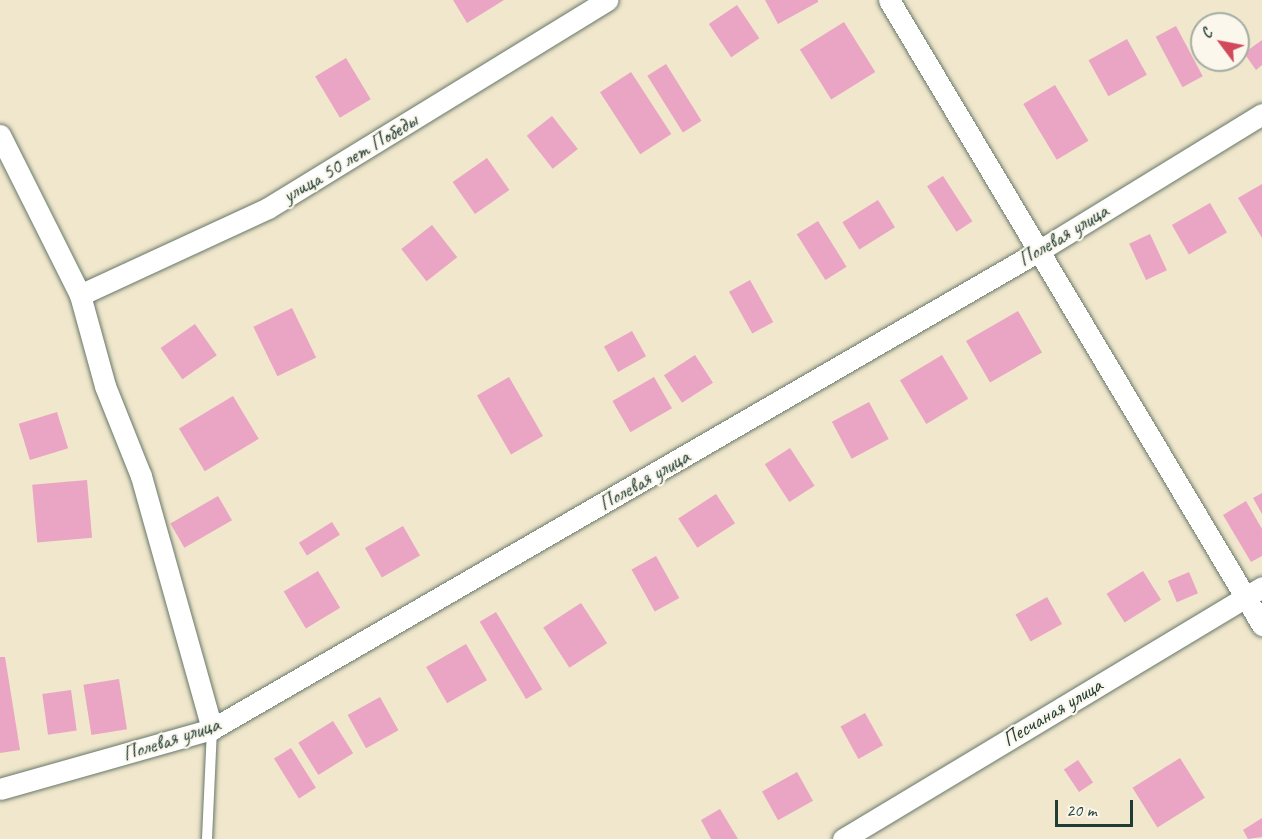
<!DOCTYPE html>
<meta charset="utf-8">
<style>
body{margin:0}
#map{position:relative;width:1262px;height:839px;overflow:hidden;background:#f0e7cc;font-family:Caveat,sans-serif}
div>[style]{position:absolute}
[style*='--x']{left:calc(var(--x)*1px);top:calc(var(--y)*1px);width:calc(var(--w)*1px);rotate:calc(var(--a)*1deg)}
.building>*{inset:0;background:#eaa5c4;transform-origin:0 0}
.roads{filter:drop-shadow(0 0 2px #687869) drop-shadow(0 0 2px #687869)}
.lane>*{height:10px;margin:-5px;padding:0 5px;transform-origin:5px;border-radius:5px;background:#fff}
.street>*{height:21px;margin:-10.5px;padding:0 10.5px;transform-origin:10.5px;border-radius:10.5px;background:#fff}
span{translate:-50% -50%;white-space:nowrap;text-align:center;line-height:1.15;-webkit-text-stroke:4.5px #fbf7ec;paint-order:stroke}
.street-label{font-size:21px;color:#1f3d34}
.north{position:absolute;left:1190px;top:12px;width:60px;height:60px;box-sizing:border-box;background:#fbf7ec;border:2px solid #a3ada2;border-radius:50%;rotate:302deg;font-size:16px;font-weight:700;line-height:24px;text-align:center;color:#1f3d34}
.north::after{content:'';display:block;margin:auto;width:21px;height:27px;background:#d1495b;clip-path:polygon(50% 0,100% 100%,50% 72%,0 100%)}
.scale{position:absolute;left:1055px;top:800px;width:78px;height:27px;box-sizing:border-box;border:3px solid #1f3d34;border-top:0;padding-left:8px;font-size:18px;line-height:21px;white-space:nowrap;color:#1f3d34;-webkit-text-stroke:4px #fbf7ec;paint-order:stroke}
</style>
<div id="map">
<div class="building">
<i style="clip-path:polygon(453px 0,504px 0,467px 23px)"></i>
<i style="clip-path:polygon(765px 0,818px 0,818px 2px,778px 24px)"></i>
<i style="left:737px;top:5px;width:40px;height:34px;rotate:56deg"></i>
<i style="clip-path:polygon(1210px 18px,1214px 24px,1202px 24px,1202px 41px,1194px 27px)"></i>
<i style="left:844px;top:22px;width:59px;height:52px;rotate:58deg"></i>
<i style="left:1176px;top:26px;width:57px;height:23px;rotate:62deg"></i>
<i style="left:1127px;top:39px;width:41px;height:44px;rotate:61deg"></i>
<i style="clip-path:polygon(1262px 40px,1262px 65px,1256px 70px,1244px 53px)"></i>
<i style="left:346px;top:58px;width:48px;height:36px;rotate:59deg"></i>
<i style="left:666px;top:64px;width:67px;height:22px;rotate:58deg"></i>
<i style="left:631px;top:72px;width:74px;height:37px;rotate:57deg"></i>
<i style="left:1055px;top:85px;width:65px;height:37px;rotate:59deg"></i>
<i style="left:552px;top:116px;width:42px;height:32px;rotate:52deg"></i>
<i style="left:487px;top:158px;width:39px;height:42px;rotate:55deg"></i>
<i style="left:943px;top:176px;width:54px;height:19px;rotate:57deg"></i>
<i style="clip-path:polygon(1262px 184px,1262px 238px,1238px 198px)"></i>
<i style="left:878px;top:200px;width:32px;height:42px;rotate:58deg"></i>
<i style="left:1210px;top:203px;width:34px;height:44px;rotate:60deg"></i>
<i style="left:818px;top:221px;width:54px;height:25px;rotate:58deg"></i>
<i style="left:432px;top:225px;width:41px;height:39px;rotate:52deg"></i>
<i style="left:1150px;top:234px;width:40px;height:23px;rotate:65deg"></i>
<i style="left:750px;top:280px;width:48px;height:24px;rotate:61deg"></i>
<i style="left:292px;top:308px;width:55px;height:43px;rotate:64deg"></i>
<i style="left:1018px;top:311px;width:48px;height:60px;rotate:60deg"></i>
<i style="left:195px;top:324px;width:38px;height:42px;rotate:55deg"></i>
<i style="left:632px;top:331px;width:29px;height:32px;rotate:61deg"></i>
<i style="left:695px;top:355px;width:33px;height:37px;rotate:57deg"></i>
<i style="left:942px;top:355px;width:51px;height:49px;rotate:59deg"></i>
<i style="left:509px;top:377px;width:68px;height:37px;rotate:60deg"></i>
<i style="left:654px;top:377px;width:36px;height:48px;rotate:60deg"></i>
<i style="left:233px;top:396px;width:50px;height:63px;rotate:59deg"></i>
<i style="left:869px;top:402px;width:42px;height:42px;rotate:62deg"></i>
<i style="left:57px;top:412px;width:38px;height:40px;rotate:73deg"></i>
<i style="left:790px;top:448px;width:45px;height:30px;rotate:57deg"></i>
<i style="left:87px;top:480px;width:58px;height:55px;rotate:85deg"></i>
<i style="clip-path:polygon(1262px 493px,1262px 514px,1253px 498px)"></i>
<i style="left:716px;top:494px;width:35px;height:45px;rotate:57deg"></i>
<i style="left:218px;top:496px;width:28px;height:55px;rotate:60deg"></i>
<i style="clip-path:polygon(1246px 501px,1262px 529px,1262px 556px,1251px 562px,1223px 515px)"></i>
<i style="left:332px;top:522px;width:15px;height:39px;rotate:58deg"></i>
<i style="left:403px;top:526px;width:34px;height:44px;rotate:60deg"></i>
<i style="left:656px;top:556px;width:48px;height:28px;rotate:61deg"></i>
<i style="left:318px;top:571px;width:43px;height:40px;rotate:59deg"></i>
<i style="left:1143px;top:571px;width:34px;height:43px;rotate:58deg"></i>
<i style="left:1189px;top:572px;width:23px;height:23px;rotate:67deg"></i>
<i style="left:1047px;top:597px;width:31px;height:36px;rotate:61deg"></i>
<i style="left:581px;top:603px;width:48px;height:45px;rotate:57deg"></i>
<i style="left:496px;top:612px;width:90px;height:19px;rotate:59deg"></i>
<i style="left:466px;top:644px;width:42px;height:46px;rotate:60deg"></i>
<i style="clip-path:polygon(0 657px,5px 657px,20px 750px,0 753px)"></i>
<i style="left:119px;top:679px;width:51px;height:36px;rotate:81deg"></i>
<i style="left:71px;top:690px;width:41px;height:29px;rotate:82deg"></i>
<i style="left:380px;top:697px;width:38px;height:37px;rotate:61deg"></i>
<i style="left:865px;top:713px;width:37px;height:28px;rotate:61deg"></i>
<i style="left:333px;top:721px;width:38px;height:41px;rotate:58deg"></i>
<i style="left:291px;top:748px;width:47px;height:20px;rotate:58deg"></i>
<i style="left:1180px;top:758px;width:47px;height:56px;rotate:58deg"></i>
<i style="left:1078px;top:760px;width:27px;height:17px;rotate:56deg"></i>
<i style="left:797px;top:772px;width:33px;height:40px;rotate:61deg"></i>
<i style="clip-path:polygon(720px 809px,738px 839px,711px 839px,701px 820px)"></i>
<i style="clip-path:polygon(1262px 818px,1262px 837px,1248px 839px,1243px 830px)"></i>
</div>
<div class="roads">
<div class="lane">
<i style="--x:207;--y:839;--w:110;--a:-87.4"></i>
</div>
<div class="street">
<i style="--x:889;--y:0;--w:728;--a:59.17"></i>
<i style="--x:0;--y:135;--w:179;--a:63.4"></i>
<i style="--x:80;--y:295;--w:94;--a:74.6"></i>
<i style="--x:105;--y:386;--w:97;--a:68.2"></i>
<i style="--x:141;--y:476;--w:263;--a:74.3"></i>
<i style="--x:80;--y:295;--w:207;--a:-24.8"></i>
<i style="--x:268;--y:208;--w:398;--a:-31.5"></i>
<i style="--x:0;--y:789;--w:220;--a:-15.8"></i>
<i style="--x:212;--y:729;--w:953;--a:-30.04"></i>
<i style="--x:1037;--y:252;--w:264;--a:-31.5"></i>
<i style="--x:843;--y:839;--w:489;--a:-31"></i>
</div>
</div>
<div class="street-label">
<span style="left:350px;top:158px;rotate:-31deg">улица 50 лет Победы</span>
<span style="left:1063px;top:235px;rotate:-31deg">Полевая улица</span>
<span style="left:644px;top:480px;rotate:-30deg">Полевая улица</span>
<span style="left:1052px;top:712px;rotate:-31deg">Песчаная улица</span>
<span style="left:171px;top:739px;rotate:-18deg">Полевая улица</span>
</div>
<div class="north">С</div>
<div class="scale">20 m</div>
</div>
